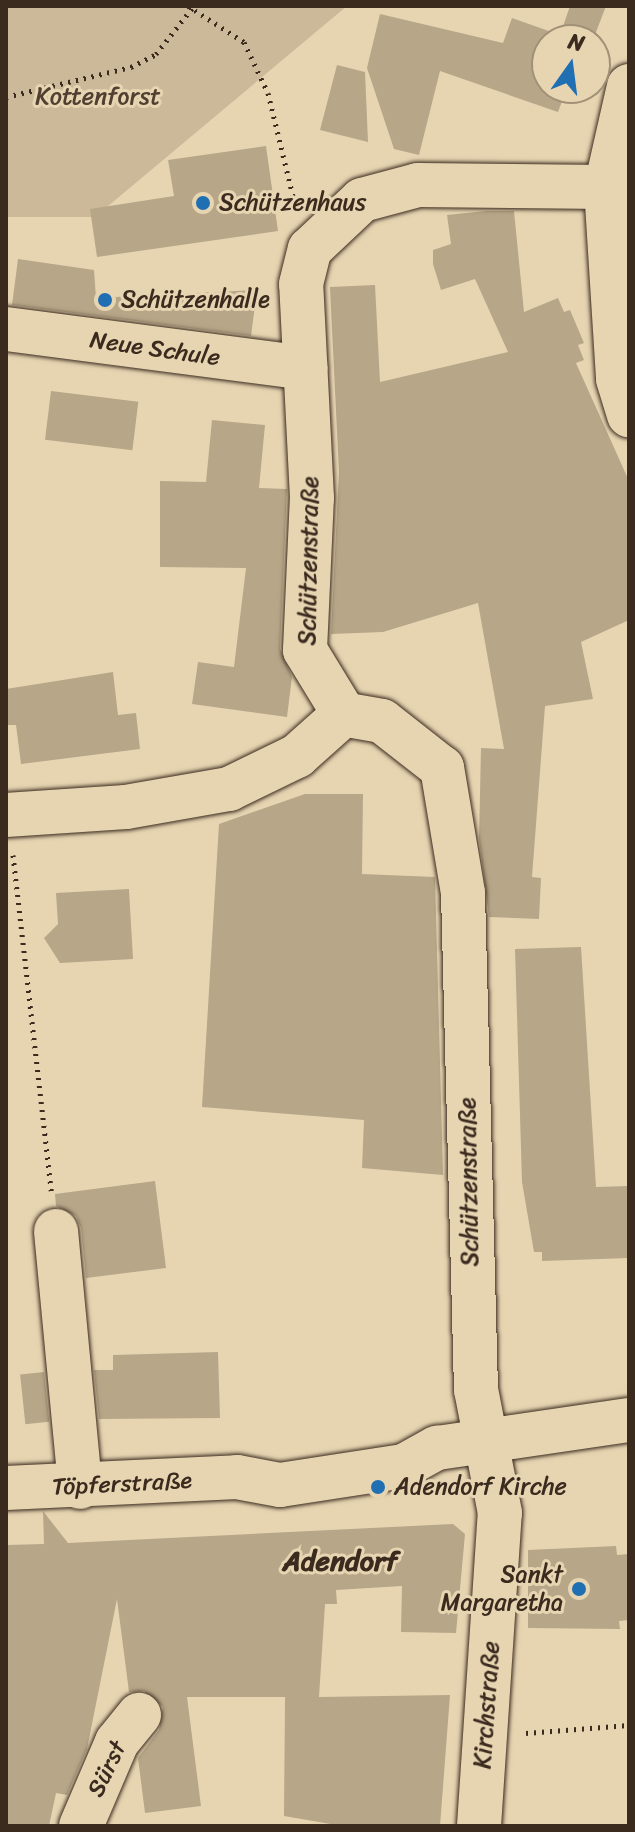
<!DOCTYPE html>
<meta charset="utf-8">
<style>
body{margin:0}
#map{position:relative;width:635px;height:1832px;overflow:hidden;background:#e7d5b2;font-family:Sriracha,sans-serif}
div>[style]{position:absolute}
[style*='--x']{left:calc(var(--x)*1px);top:calc(var(--y)*1px);width:calc(var(--w)*1px);rotate:calc(var(--a)*1deg)}
.green>*{inset:0;background:#cbb99a}
.building>*{inset:0;background:#b7a688;transform-origin:0 0}
.path>*{height:5px;margin-top:-2.5px;transform-origin:0;background:repeating-linear-gradient(90deg,#3b2a1e 0 2px,transparent 0 8px)}
.roads{filter:drop-shadow(0 0 2px #3b2a1e) drop-shadow(0 0 2px #3b2a1e)}
.minor>*{height:44px;margin:-22px;padding:0 22px;transform-origin:22px;border-radius:22px;background:#e7d5b2}
.major>*{height:44px;margin:-22px;padding:0 22px;transform-origin:22px;border-radius:22px;background:#e7d5b2}
.dots>*{width:22px;height:22px;translate:-50% -50%;box-sizing:border-box;border:4px solid #e7d5b2;border-radius:50%}
span{translate:-50% -50%;white-space:nowrap;text-align:center;line-height:1.15;-webkit-text-stroke:6px #e7d5b2;paint-order:stroke}
.park-label{font-size:24px;color:#513f31}
.poi-label{font-size:24px;color:#3b2a1e}
.left{translate:0 -50%;text-align:left}
.right{translate:-100% -50%;text-align:right}
.street-label{font-size:24px;color:#3b2a1e}
.quarter-label{font-size:28px;color:#3b2a1e;font-weight:700}
.frame{position:absolute;inset:0;border:8px solid #3b2a1e;pointer-events:none}
.north{position:absolute;left:531px;top:24px;width:80px;height:80px;box-sizing:border-box;background:#e7d5b2;border:2px solid #a29177;border-radius:50%;rotate:14deg;font-size:22px;font-weight:700;line-height:32px;text-align:center;color:#3b2a1e}
.north::after{content:'';display:block;margin:auto;width:28px;height:36px;background:#1f6fb2;clip-path:polygon(50% 0,100% 100%,50% 72%,0 100%)}
</style>
<div id="map">
<div class="green">
<i style="clip-path:polygon(6px 6px,347px 6px,95px 217px,6px 217px)"></i>
</div>
<div class="building">
<i style="clip-path:polygon(570px 6px,606px 6px,593px 40px,547px 40px,547px 88px,567px 88px,558px 112px,440px 71px,419px 155px,394px 149px,367px 68px,380px 14px,503px 43px,512px 18px,560px 35px)"></i>
<i style="clip-path:polygon(337px 65px,365px 72px,368px 142px,320px 130px)"></i>
<i style="clip-path:polygon(266px 146px,278px 231px,97px 257px,90px 209px,174px 196px,168px 160px)"></i>
<i style="clip-path:polygon(486px 211px,514px 211px,524px 312px,558px 298px,564px 312px,570px 310px,584px 343px,578px 345px,584px 360px,576px 363px,629px 481px,629px 620px,581px 642px,593px 699px,545px 706px,532px 877px,541px 878px,539px 919px,489px 917px,479px 838px,481px 748px,504px 749px,478px 603px,383px 632px,331px 634px,339px 472px,330px 287px,375px 285px,380px 382px,508px 352px,475px 279px,441px 290px,433px 264px,433px 250px,451px 244px,447px 215px)"></i>
<i style="clip-path:polygon(18px 259px,94px 270px,96px 298px,257px 290px,251px 336px,12px 305px)"></i>
<i style="left:51px;top:391px;width:88px;height:49px;rotate:7deg"></i>
<i style="clip-path:polygon(212px 420px,265px 425px,259px 488px,287px 489px,280px 649px,292px 677px,287px 717px,192px 704px,198px 662px,234px 667px,246px 568px,160px 567px,160px 481px,206px 482px)"></i>
<i style="clip-path:polygon(113px 672px,118px 715px,136px 713px,140px 749px,21px 764px,16px 725px,6px 725px,6px 689px)"></i>
<i style="clip-path:polygon(305px 794px,363px 794px,362px 874px,435px 877px,443px 1175px,362px 1168px,364px 1120px,202px 1107px,219px 824px)"></i>
<i style="clip-path:polygon(129px 889px,133px 959px,60px 963px,44px 938px,58px 924px,56px 893px)"></i>
<i style="clip-path:polygon(581px 947px,596px 1187px,628px 1186px,629px 1258px,542px 1261px,542px 1252px,534px 1252px,522px 1182px,515px 949px)"></i>
<i style="clip-path:polygon(155px 1181px,166px 1268px,86px 1278px,81px 1228px,76px 1216px,56px 1206px,55px 1194px)"></i>
<i style="clip-path:polygon(218px 1352px,220px 1418px,99px 1419px,94px 1370px,113px 1370px,113px 1355px)"></i>
<i style="left:44px;top:1372px;width:50px;height:24px;rotate:84deg"></i>
<i style="clip-path:polygon(43px 1511px,68px 1543px,453px 1524px,465px 1534px,456px 1633px,401px 1632px,402px 1586px,336px 1590px,337px 1604px,325px 1604px,319px 1697px,450px 1695px,440px 1826px,342px 1826px,284px 1816px,285px 1697px,187px 1697px,201px 1806px,145px 1813px,138px 1758px,159px 1730px,163px 1707px,144px 1691px,129px 1692px,117px 1599px,87px 1749px,67px 1795px,56px 1793px,49px 1826px,6px 1826px,6px 1545px,44px 1544px)"></i>
<i style="clip-path:polygon(616px 1546px,617px 1555px,629px 1554px,629px 1620px,619px 1621px,620px 1629px,528px 1628px,528px 1550px)"></i>
</div>
<div class="path">
<i style="--x:188;--y:6;--w:67;--a:32.7"></i>
<i style="--x:244;--y:42;--w:56;--a:64.8"></i>
<i style="--x:268;--y:93;--w:115;--a:76.4"></i>
<i style="--x:6;--y:97;--w:129;--a:-13.5"></i>
<i style="--x:131;--y:67;--w:28;--a:-27"></i>
<i style="--x:156;--y:54;--w:60;--a:-51.8"></i>
<i style="--x:13;--y:855;--w:338;--a:83.5"></i>
<i style="--x:526;--y:1733;--w:103;--a:-4.4"></i>
</div>
<div class="roads">
<div class="minor">
<i style="--x:629;--y:86;--w:104;--a:102.8"></i>
<i style="--x:606;--y:187;--w:192;--a:86.4"></i>
<i style="--x:618;--y:379;--w:38;--a:73"></i>
<i style="--x:6;--y:329;--w:302;--a:7.4"></i>
<i style="--x:6;--y:815;--w:120;--a:-3.8"></i>
<i style="--x:126;--y:807;--w:105;--a:-9.9"></i>
<i style="--x:229;--y:789;--w:76;--a:-25.9"></i>
<i style="--x:297;--y:756;--w:63;--a:-41.8"></i>
<i style="--x:56;--y:1231;--w:257;--a:84.6"></i>
<i style="--x:81;--y:1826;--w:91;--a:-66.8"></i>
<i style="--x:117;--y:1742;--w:35;--a:-51"></i>
<i style="--x:479;--y:1826;--w:314;--a:-86.2"></i>
<i style="--x:500;--y:1513;--w:125;--a:-101"></i>
<i style="--x:476;--y:1390;--w:497;--a:-91.5"></i>
<i style="--x:463;--y:893;--w:127;--a:-99.5"></i>
<i style="--x:442;--y:768;--w:76;--a:-141.9"></i>
<i style="--x:382;--y:721;--w:39;--a:-170"></i>
<i style="--x:344;--y:714;--w:75;--a:-121.4"></i>
<i style="--x:305;--y:650;--w:152;--a:-87.4"></i>
<i style="--x:312;--y:498;--w:214;--a:-92.9"></i>
<i style="--x:301;--y:284;--w:36;--a:-76"></i>
<i style="--x:310;--y:249;--w:71;--a:-43.3"></i>
<i style="--x:362;--y:200;--w:58;--a:-15"></i>
<i style="--x:418;--y:185;--w:188;--a:0.6"></i>
</div>
<div class="major">
<i style="--x:6;--y:1488;--w:231;--a:-2.7"></i>
<i style="--x:237;--y:1477;--w:44;--a:10.5"></i>
<i style="--x:280;--y:1485;--w:125;--a:-8.7"></i>
<i style="--x:404;--y:1466;--w:38;--a:-29"></i>
<i style="--x:437;--y:1448;--w:194;--a:-8.3"></i>
</div>
</div>
<div class="dots">
<i style="left:203px;top:203px;background:#1f6fb2"></i>
<i style="left:105px;top:300px;background:#1f6fb2"></i>
<i style="left:378px;top:1487px;background:#1f6fb2"></i>
<i style="left:579px;top:1589px;background:#1f6fb2"></i>
</div>
<div class="park-label">
<span style="left:98px;top:97px">Kottenforst</span>
</div>
<div class="poi-label">
<span class="left" style="left:219px;top:203px">Schützenhaus</span>
<span class="left" style="left:121px;top:300px">Schützenhalle</span>
<span class="left" style="left:394px;top:1487px">Adendorf Kirche</span>
<span class="right" style="left:563px;top:1589px">Sankt<br>Margaretha</span>
</div>
<div class="street-label">
<span style="left:155px;top:349px;rotate:8deg">Neue Schule</span>
<span style="left:309px;top:561px;rotate:-89deg">Schützenstraße</span>
<span style="left:469px;top:1182px;rotate:-91deg">Schützenstraße</span>
<span style="left:122px;top:1484px;rotate:-3deg">Töpferstraße</span>
<span style="left:487px;top:1705px;rotate:-86deg">Kirchstraße</span>
<span style="left:107px;top:1769px;rotate:-64deg">Sürst</span>
</div>
<div class="quarter-label">
<span style="left:340px;top:1561px">Adendorf</span>
</div>
<div class="frame"></div>
<div class="north">N</div>
</div>
